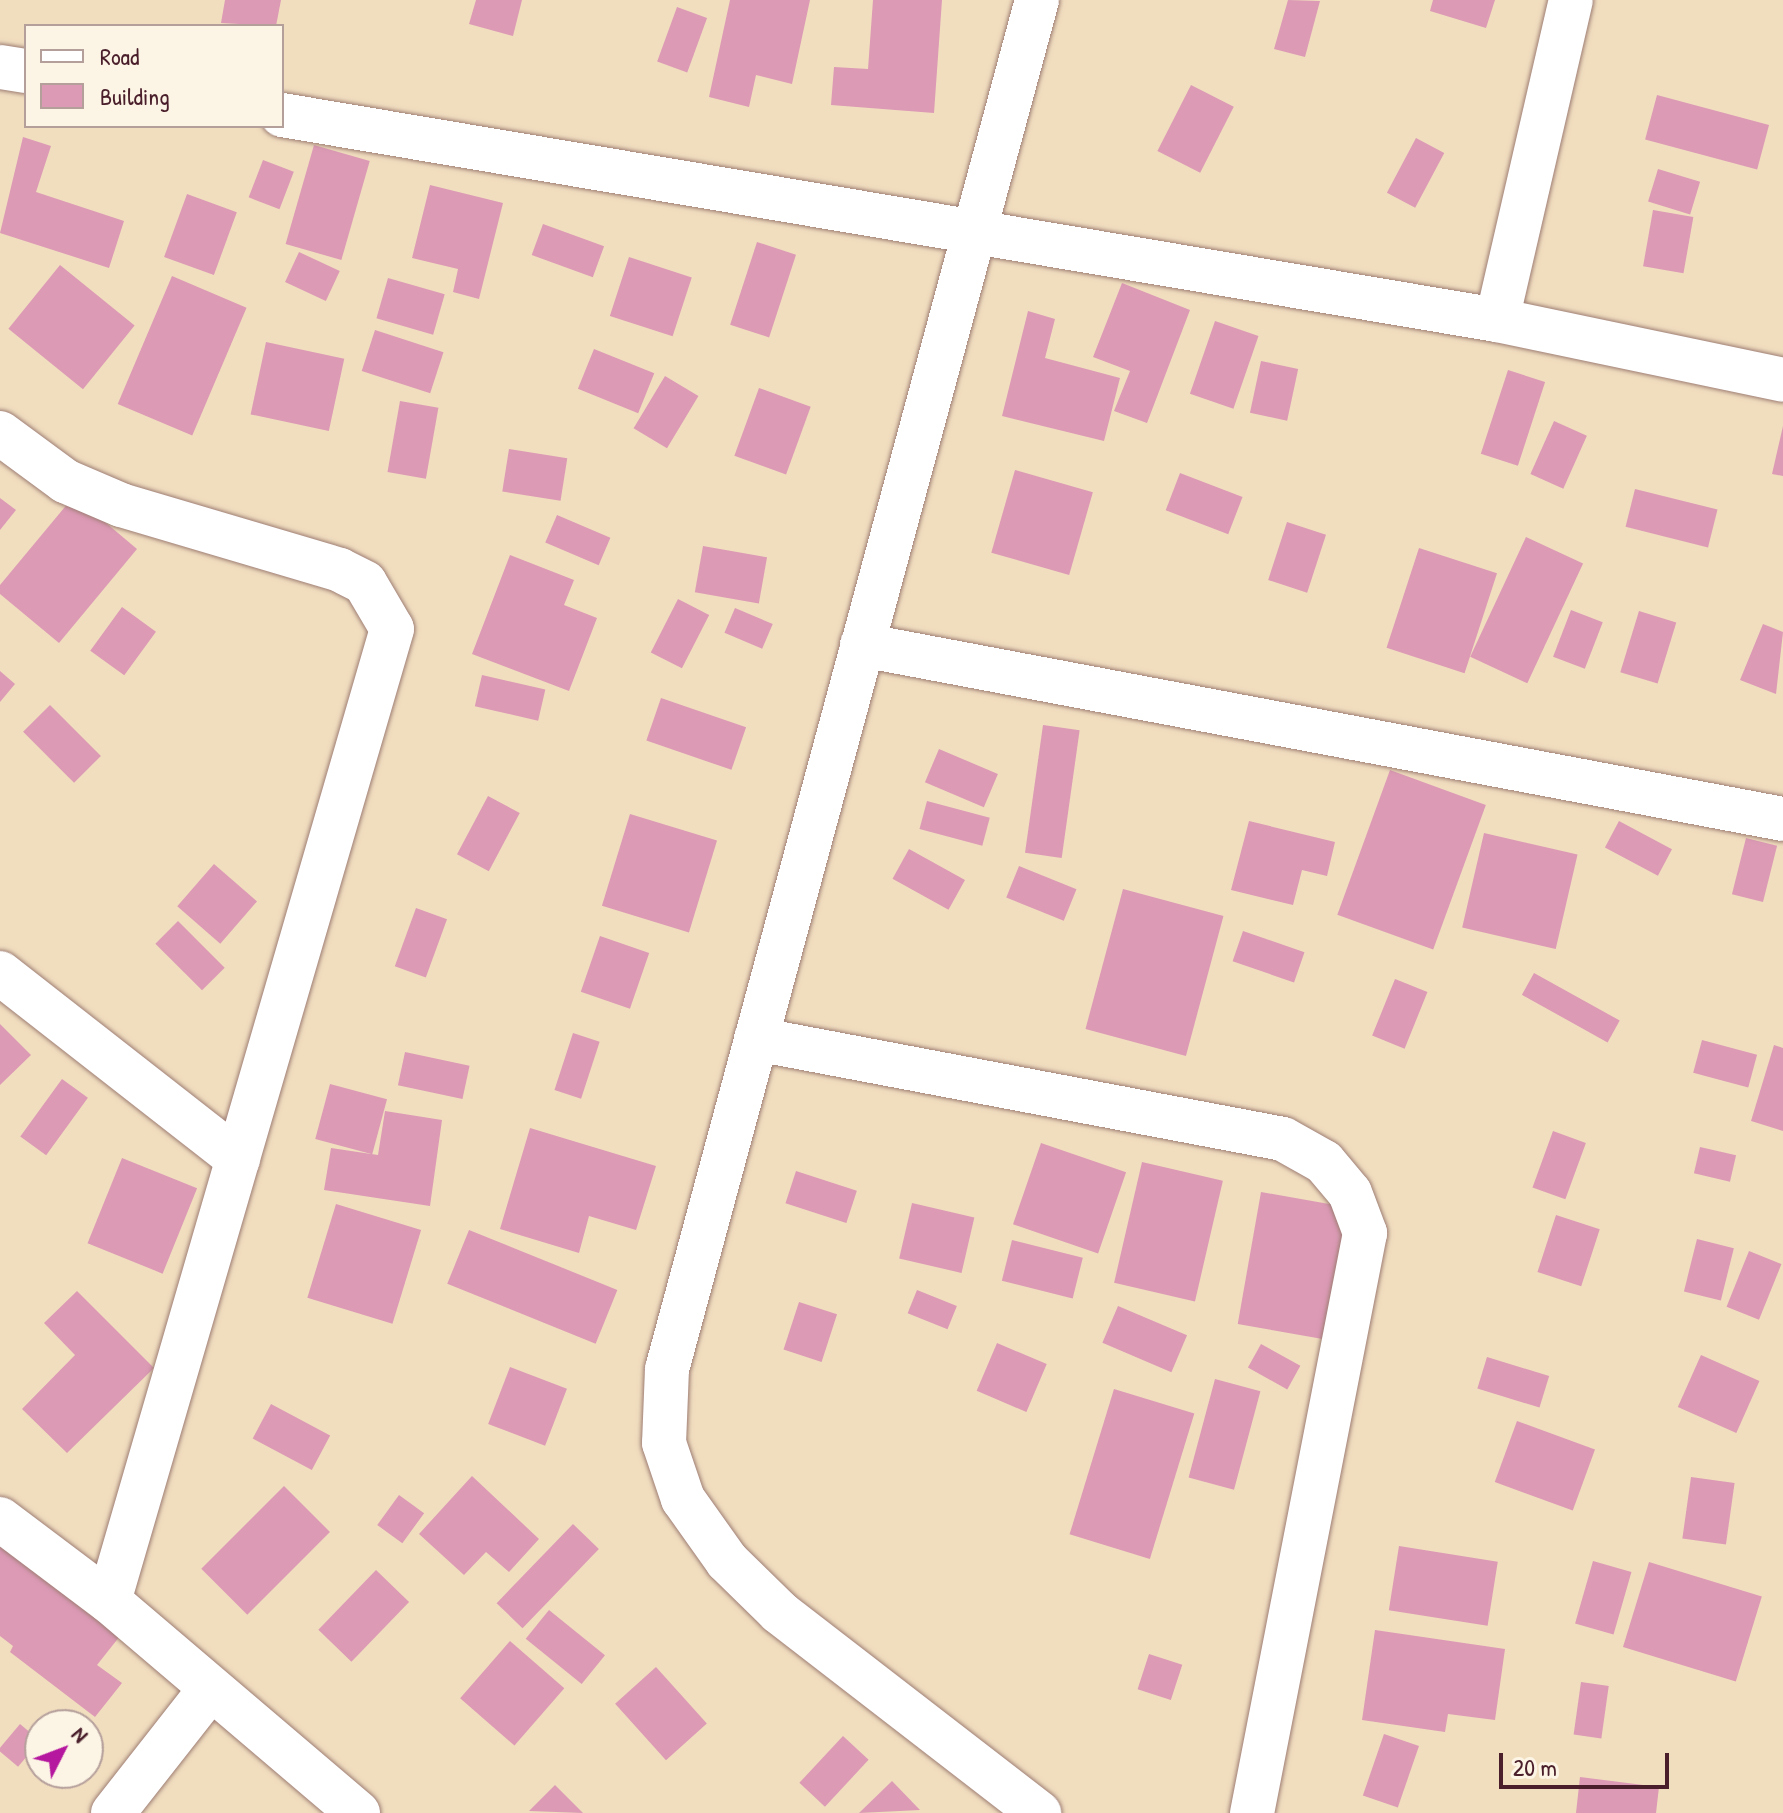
<!DOCTYPE html>
<style>
body{margin:0}
#map{position:relative;width:1783px;height:1813px;overflow:hidden;background:#f1debf;font-family:"Patrick Hand",sans-serif}
div>[style]{position:absolute}
[style*='--x']{left:calc(var(--x)*1px);top:calc(var(--y)*1px);width:calc(var(--w)*1px);rotate:calc(var(--a)*1deg)}
.building>*{inset:0;background:#dc9ab5;transform-origin:0 0}
.roads{filter:drop-shadow(0 0 2px #9e7e75) drop-shadow(0 0 2px #9e7e75)}
.street>*{height:44px;margin:-22px;padding:0 22px;transform-origin:22px;border-radius:22px;background:#fff}
.secondary>*{height:44px;margin:-22px;padding:0 22px;transform-origin:22px;border-radius:22px;background:#fff}
span{translate:-50% -50%;white-space:nowrap;text-align:center;line-height:1.15;-webkit-text-stroke:6px #fcf5e5;paint-order:stroke}
.legend{position:absolute;left:24px;top:24px;width:260px;height:104px;box-sizing:border-box;background:#fcf5e5;border:2px solid #b59f9b;margin:0;padding:10px 14px;list-style:none;font-size:24px;color:#4a1f2b}
.legend li{display:flex;align-items:center;gap:16px;height:40px}
.legend b{width:40px;border:2px solid #b59f9b}
.north{position:absolute;left:24px;top:1709px;width:80px;height:80px;box-sizing:border-box;background:#fcf5e5;border:2px solid #b59f9b;border-radius:50%;rotate:48deg;font-size:22px;font-weight:700;line-height:32px;text-align:center;color:#4a1f2b}
.north::after{content:'';display:block;margin:auto;width:28px;height:36px;background:#b5179e;clip-path:polygon(50% 0,100% 100%,50% 72%,0 100%)}
.scale{position:absolute;left:1499px;top:1753px;width:170px;height:36px;box-sizing:border-box;border:4px solid #4a1f2b;border-top:0;padding-left:10px;font-size:24px;line-height:28px;white-space:nowrap;color:#4a1f2b;-webkit-text-stroke:6px #fcf5e5;paint-order:stroke}
</style>
<div id="map">
<div class="building">
<i style="clip-path:polygon(225px 0,281px 0,276px 26px,221px 23px)"></i>
<i style="clip-path:polygon(476px 0,522px 0,513px 36px,469px 24px)"></i>
<i style="clip-path:polygon(730px 0,810px 0,792px 84px,756px 75px,749px 107px,709px 97px)"></i>
<i style="clip-path:polygon(873px 0,942px 0,934px 113px,831px 105px,834px 67px,868px 69px)"></i>
<i style="clip-path:polygon(1288px 0,1320px 1px,1305px 57px,1274px 49px)"></i>
<i style="clip-path:polygon(1433px 0,1495px 0,1486px 28px,1430px 11px)"></i>
<i style="left:677px;top:7px;width:32px;height:58px;rotate:20deg"></i>
<i style="left:1191px;top:85px;width:48px;height:74px;rotate:27deg"></i>
<i style="left:1657px;top:95px;width:116px;height:46px;rotate:15deg"></i>
<i style="clip-path:polygon(23px 137px,51px 146px,36px 192px,124px 221px,109px 268px,0 233px)"></i>
<i style="left:1416px;top:138px;width:32px;height:62px;rotate:28deg"></i>
<i style="left:314px;top:145px;width:58px;height:103px;rotate:16deg"></i>
<i style="left:263px;top:160px;width:33px;height:40px;rotate:21deg"></i>
<i style="left:1658px;top:169px;width:44px;height:34px;rotate:17deg"></i>
<i style="clip-path:polygon(430px 185px,503px 203px,479px 299px,453px 292px,458px 269px,412px 258px)"></i>
<i style="left:187px;top:194px;width:53px;height:67px;rotate:20deg"></i>
<i style="left:1653px;top:210px;width:41px;height:57px;rotate:10deg"></i>
<i style="left:543px;top:224px;width:65px;height:33px;rotate:20deg"></i>
<i style="left:757px;top:242px;width:41px;height:87px;rotate:18deg"></i>
<i style="left:299px;top:252px;width:45px;height:33px;rotate:25deg"></i>
<i style="left:629px;top:257px;width:66px;height:62px;rotate:18deg"></i>
<i style="left:60px;top:265px;width:96px;height:82px;rotate:39deg"></i>
<i style="left:172px;top:276px;width:81px;height:139px;rotate:23deg"></i>
<i style="left:388px;top:278px;width:59px;height:42px;rotate:16deg"></i>
<i style="clip-path:polygon(1122px 283px,1190px 310px,1147px 423px,1114px 411px,1130px 371px,1093px 357px)"></i>
<i style="clip-path:polygon(1028px 311px,1055px 319px,1045px 358px,1120px 378px,1104px 441px,1002px 416px)"></i>
<i style="left:1215px;top:321px;width:46px;height:77px;rotate:19deg"></i>
<i style="left:375px;top:330px;width:72px;height:43px;rotate:18deg"></i>
<i style="left:266px;top:342px;width:80px;height:74px;rotate:12deg"></i>
<i style="left:594px;top:349px;width:65px;height:43px;rotate:22deg"></i>
<i style="left:1261px;top:361px;width:38px;height:53px;rotate:12deg"></i>
<i style="left:1508px;top:370px;width:39px;height:88px;rotate:18deg"></i>
<i style="left:665px;top:376px;width:39px;height:61px;rotate:31deg"></i>
<i style="left:759px;top:388px;width:55px;height:72px;rotate:20deg"></i>
<i style="left:400px;top:401px;width:39px;height:72px;rotate:10deg"></i>
<i style="left:1554px;top:421px;width:36px;height:58px;rotate:24deg"></i>
<i style="clip-path:polygon(1783px 426px,1783px 476px,1772px 474px)"></i>
<i style="left:509px;top:449px;width:59px;height:43px;rotate:9deg"></i>
<i style="left:1015px;top:470px;width:81px;height:86px;rotate:16deg"></i>
<i style="left:1180px;top:473px;width:67px;height:40px;rotate:21deg"></i>
<i style="left:1635px;top:489px;width:85px;height:39px;rotate:14deg"></i>
<i style="clip-path:polygon(74px 496px,137px 549px,59px 643px,0 594px,0 585px)"></i>
<i style="clip-path:polygon(0 498px,16px 510px,0 530px)"></i>
<i style="left:557px;top:515px;width:58px;height:30px;rotate:23deg"></i>
<i style="left:1287px;top:522px;width:41px;height:61px;rotate:18deg"></i>
<i style="left:1526px;top:537px;width:63px;height:132px;rotate:25deg"></i>
<i style="left:703px;top:546px;width:65px;height:47px;rotate:10deg"></i>
<i style="left:1419px;top:548px;width:82px;height:105px;rotate:18deg"></i>
<i style="clip-path:polygon(510px 555px,574px 580px,564px 605px,597px 618px,569px 691px,472px 654px)"></i>
<i style="left:678px;top:599px;width:35px;height:60px;rotate:27deg"></i>
<i style="left:122px;top:607px;width:42px;height:54px;rotate:36deg"></i>
<i style="left:735px;top:608px;width:41px;height:27px;rotate:23deg"></i>
<i style="left:1571px;top:610px;width:34px;height:50px;rotate:21deg"></i>
<i style="left:1639px;top:611px;width:39px;height:64px;rotate:17deg"></i>
<i style="clip-path:polygon(1763px 624px,1783px 632px,1776px 694px,1740px 680px)"></i>
<i style="clip-path:polygon(0 671px,15px 684px,0 702px)"></i>
<i style="left:482px;top:675px;width:65px;height:32px;rotate:13deg"></i>
<i style="left:661px;top:698px;width:90px;height:45px;rotate:19deg"></i>
<i style="left:50px;top:705px;width:72px;height:38px;rotate:45deg"></i>
<i style="left:1043px;top:725px;width:37px;height:129px;rotate:8deg"></i>
<i style="left:939px;top:749px;width:64px;height:36px;rotate:23deg"></i>
<i style="left:1390px;top:770px;width:102px;height:154px;rotate:20deg"></i>
<i style="left:488px;top:796px;width:36px;height:66px;rotate:28deg"></i>
<i style="left:927px;top:801px;width:65px;height:29px;rotate:15deg"></i>
<i style="left:630px;top:814px;width:91px;height:96px;rotate:17deg"></i>
<i style="clip-path:polygon(1249px 821px,1335px 842px,1327px 876px,1302px 870px,1293px 905px,1231px 890px)"></i>
<i style="left:1619px;top:821px;width:60px;height:30px;rotate:28deg"></i>
<i style="left:1484px;top:833px;width:96px;height:97px;rotate:13deg"></i>
<i style="left:1746px;top:838px;width:32px;height:58px;rotate:14deg"></i>
<i style="left:909px;top:849px;width:64px;height:34px;rotate:29deg"></i>
<i style="left:214px;top:864px;width:57px;height:56px;rotate:41deg"></i>
<i style="left:1019px;top:866px;width:62px;height:34px;rotate:22deg"></i>
<i style="left:1123px;top:889px;width:104px;height:145px;rotate:15deg"></i>
<i style="left:416px;top:908px;width:33px;height:62px;rotate:20deg"></i>
<i style="left:178px;top:921px;width:66px;height:32px;rotate:45deg"></i>
<i style="left:1243px;top:931px;width:65px;height:32px;rotate:19deg"></i>
<i style="left:600px;top:936px;width:52px;height:59px;rotate:19deg"></i>
<i style="left:1534px;top:973px;width:98px;height:25px;rotate:29deg"></i>
<i style="left:1395px;top:979px;width:35px;height:61px;rotate:22deg"></i>
<i style="clip-path:polygon(0 1024px,31px 1055px,0 1085px)"></i>
<i style="left:573px;top:1033px;width:28px;height:60px;rotate:18deg"></i>
<i style="left:1702px;top:1040px;width:57px;height:34px;rotate:15deg"></i>
<i style="clip-path:polygon(1774px 1045px,1783px 1048px,1783px 1131px,1751px 1121px)"></i>
<i style="left:405px;top:1052px;width:66px;height:34px;rotate:12deg"></i>
<i style="left:62px;top:1079px;width:32px;height:71px;rotate:36deg"></i>
<i style="left:330px;top:1084px;width:59px;height:57px;rotate:15deg"></i>
<i style="clip-path:polygon(385px 1111px,442px 1120px,430px 1206px,324px 1190px,331px 1148px,378px 1155px)"></i>
<i style="clip-path:polygon(530px 1128px,656px 1166px,636px 1230px,589px 1216px,579px 1253px,500px 1229px)"></i>
<i style="left:1553px;top:1131px;width:35px;height:60px;rotate:20deg"></i>
<i style="left:1041px;top:1143px;width:90px;height:86px;rotate:19deg"></i>
<i style="left:1700px;top:1147px;width:37px;height:27px;rotate:13deg"></i>
<i style="left:122px;top:1158px;width:81px;height:92px;rotate:22deg"></i>
<i style="left:1142px;top:1162px;width:83px;height:124px;rotate:13deg"></i>
<i style="left:796px;top:1171px;width:64px;height:34px;rotate:18deg"></i>
<i style="left:1261px;top:1192px;width:89px;height:134px;rotate:10deg"></i>
<i style="left:912px;top:1203px;width:64px;height:57px;rotate:13deg"></i>
<i style="left:336px;top:1204px;width:89px;height:98px;rotate:17deg"></i>
<i style="left:1556px;top:1215px;width:46px;height:60px;rotate:18deg"></i>
<i style="left:469px;top:1230px;width:160px;height:58px;rotate:22deg"></i>
<i style="left:1697px;top:1239px;width:38px;height:54px;rotate:14deg"></i>
<i style="left:1012px;top:1240px;width:73px;height:42px;rotate:14deg"></i>
<i style="left:1749px;top:1251px;width:35px;height:60px;rotate:22deg"></i>
<i style="left:917px;top:1290px;width:43px;height:25px;rotate:22deg"></i>
<i style="clip-path:polygon(77px 1291px,154px 1368px,67px 1453px,22px 1409px,75px 1355px,44px 1323px)"></i>
<i style="left:799px;top:1302px;width:40px;height:50px;rotate:18deg"></i>
<i style="left:1118px;top:1306px;width:75px;height:40px;rotate:23deg"></i>
<i style="left:997px;top:1343px;width:54px;height:52px;rotate:23deg"></i>
<i style="left:1261px;top:1344px;width:45px;height:27px;rotate:29deg"></i>
<i style="left:1701px;top:1355px;width:64px;height:57px;rotate:24deg"></i>
<i style="left:1487px;top:1357px;width:65px;height:33px;rotate:17deg"></i>
<i style="left:510px;top:1367px;width:61px;height:61px;rotate:21deg"></i>
<i style="left:1215px;top:1379px;width:47px;height:102px;rotate:15deg"></i>
<i style="left:1114px;top:1389px;width:84px;height:152px;rotate:17deg"></i>
<i style="left:271px;top:1404px;width:67px;height:39px;rotate:28deg"></i>
<i style="left:1517px;top:1421px;width:83px;height:65px;rotate:20deg"></i>
<i style="clip-path:polygon(472px 1476px,539px 1539px,509px 1572px,486px 1552px,464px 1575px,419px 1534px)"></i>
<i style="left:1691px;top:1477px;width:44px;height:62px;rotate:8deg"></i>
<i style="left:284px;top:1486px;width:65px;height:117px;rotate:45deg"></i>
<i style="left:399px;top:1495px;width:31px;height:37px;rotate:36deg"></i>
<i style="left:573px;top:1524px;width:36px;height:110px;rotate:44deg"></i>
<i style="clip-path:polygon(0 1542px,120px 1636px,97px 1665px,122px 1683px,95px 1717px,10px 1652px,13px 1646px,0 1636px)"></i>
<i style="left:1399px;top:1546px;width:100px;height:65px;rotate:9deg"></i>
<i style="left:1593px;top:1561px;width:40px;height:65px;rotate:16deg"></i>
<i style="left:1649px;top:1562px;width:118px;height:89px;rotate:17deg"></i>
<i style="left:376px;top:1570px;width:46px;height:83px;rotate:44deg"></i>
<i style="left:549px;top:1610px;width:72px;height:37px;rotate:39deg"></i>
<i style="clip-path:polygon(1375px 1630px,1505px 1649px,1495px 1720px,1448px 1714px,1445px 1732px,1362px 1720px)"></i>
<i style="left:510px;top:1641px;width:72px;height:76px;rotate:41deg"></i>
<i style="left:1149px;top:1654px;width:35px;height:37px;rotate:18deg"></i>
<i style="left:656px;top:1667px;width:76px;height:55px;rotate:48deg"></i>
<i style="left:1581px;top:1682px;width:28px;height:53px;rotate:8deg"></i>
<i style="left:20px;top:1724px;width:26px;height:34px;rotate:40deg"></i>
<i style="left:1384px;top:1734px;width:37px;height:65px;rotate:19deg"></i>
<i style="left:843px;top:1736px;width:35px;height:64px;rotate:43deg"></i>
<i style="clip-path:polygon(1580px 1777px,1659px 1787px,1656px 1813px,1576px 1813px)"></i>
<i style="clip-path:polygon(892px 1781px,920px 1810px,859px 1813px)"></i>
<i style="clip-path:polygon(555px 1785px,583px 1813px,529px 1811px)"></i>
</div>
<div class="roads">
<div class="street">
<i style="--x:0;--y:67;--w:26;--a:9"></i>
<i style="--x:282;--y:115;--w:1232;--a:9.58"></i>
<i style="--x:1497;--y:320;--w:292;--a:11.8"></i>
<i style="--x:1497;--y:320;--w:328;--a:-77"></i>
<i style="--x:0;--y:433;--w:81;--a:36.4"></i>
<i style="--x:65;--y:481;--w:61;--a:23.2"></i>
<i style="--x:121;--y:505;--w:228;--a:16.5"></i>
<i style="--x:340;--y:570;--w:28;--a:27"></i>
<i style="--x:365;--y:583;--w:53;--a:59.6"></i>
<i style="--x:392;--y:629;--w:1012;--a:106.23"></i>
<i style="--x:862;--y:645;--w:937;--a:10.7"></i>
<i style="--x:0;--y:973;--w:302;--a:38"></i>
<i style="--x:756;--y:1039;--w:536;--a:10.74"></i>
<i style="--x:1283;--y:1139;--w:47;--a:29.3"></i>
<i style="--x:1324;--y:1162;--w:40;--a:50"></i>
<i style="--x:1350;--y:1193;--w:43;--a:69.4"></i>
<i style="--x:1365;--y:1233;--w:591;--a:101.02"></i>
<i style="--x:0;--y:1519;--w:136;--a:37"></i>
<i style="--x:109;--y:1601;--w:327;--a:40.4"></i>
<i style="--x:113;--y:1813;--w:154;--a:-51.9"></i>
</div>
<div class="secondary">
<i style="--x:1037;--y:0;--w:1418;--a:105.12"></i>
<i style="--x:667;--y:1369;--w:74;--a:92.3"></i>
<i style="--x:664;--y:1443;--w:59;--a:71.3"></i>
<i style="--x:683;--y:1499;--w:76;--a:54.6"></i>
<i style="--x:727;--y:1561;--w:73;--a:44.4"></i>
<i style="--x:779;--y:1612;--w:329;--a:37.7"></i>
</div>
</div>
<ul class="legend">
<li><b style="height:10px;background:#fff"></b>Road</li>
<li><b style="height:22px;background:#dc9ab5"></b>Building</li>
</ul>
<div class="north">N</div>
<div class="scale">20 m</div>
</div>
